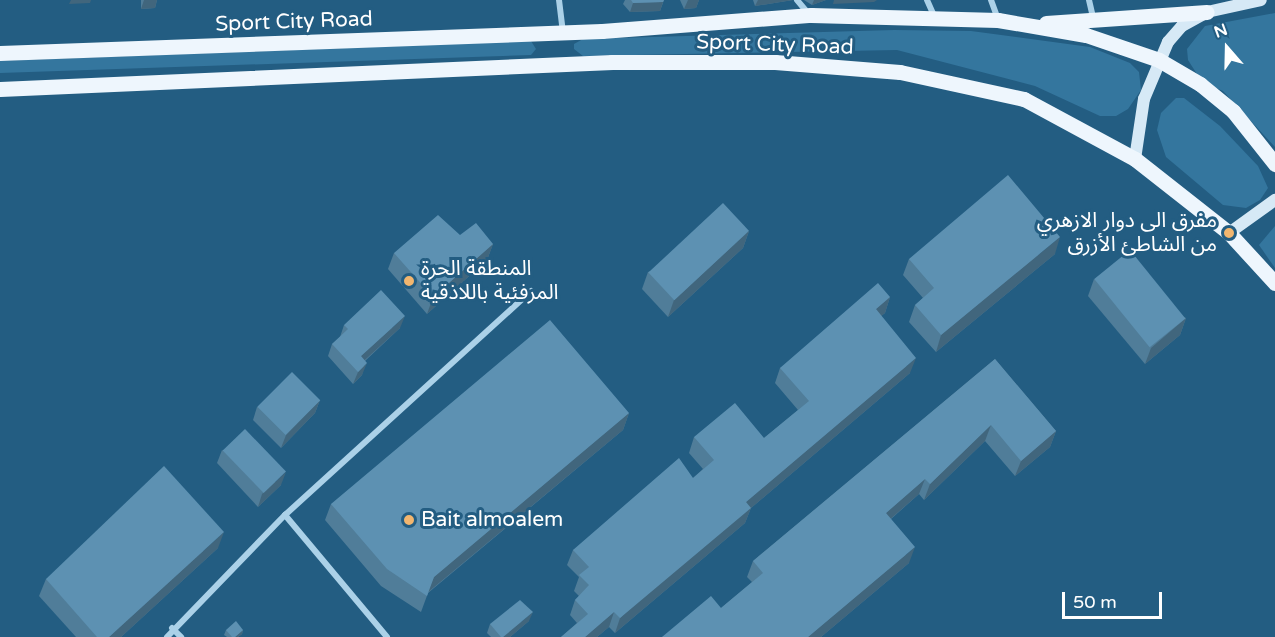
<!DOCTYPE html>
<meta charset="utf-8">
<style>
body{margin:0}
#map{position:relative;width:1275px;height:637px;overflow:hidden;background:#235d82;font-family:"Varela Round","Noto Sans Arabic",sans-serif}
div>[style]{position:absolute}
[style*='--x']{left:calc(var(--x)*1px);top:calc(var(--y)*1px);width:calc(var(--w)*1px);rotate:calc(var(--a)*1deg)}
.green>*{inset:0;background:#34769e}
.minor>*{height:6px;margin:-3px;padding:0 3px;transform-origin:3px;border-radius:3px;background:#abd1e8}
.secondary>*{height:12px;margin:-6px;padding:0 6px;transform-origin:6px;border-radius:6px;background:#d6e9f6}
.primary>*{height:15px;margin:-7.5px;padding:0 7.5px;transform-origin:7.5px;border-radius:7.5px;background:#eef6fd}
.wall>*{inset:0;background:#507d99}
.shaded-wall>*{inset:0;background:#41667d}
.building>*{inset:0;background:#5d91b2;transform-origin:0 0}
.dots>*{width:16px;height:16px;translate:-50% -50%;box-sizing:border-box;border:3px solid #235d82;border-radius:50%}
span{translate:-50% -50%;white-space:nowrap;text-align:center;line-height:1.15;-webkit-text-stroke:6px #235d82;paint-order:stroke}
.street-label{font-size:21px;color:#fff}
.poi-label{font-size:21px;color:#fff}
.right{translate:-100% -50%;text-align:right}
.left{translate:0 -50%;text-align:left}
.north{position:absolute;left:1197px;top:18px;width:60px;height:60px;-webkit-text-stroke:4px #235d82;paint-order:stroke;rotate:340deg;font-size:16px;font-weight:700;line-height:24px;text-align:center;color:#fff}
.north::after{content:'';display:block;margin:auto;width:21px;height:27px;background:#fff;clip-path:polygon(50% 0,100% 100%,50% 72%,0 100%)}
.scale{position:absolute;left:1062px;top:592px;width:100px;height:27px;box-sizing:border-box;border:3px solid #fff;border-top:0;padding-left:8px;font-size:18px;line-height:21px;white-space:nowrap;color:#fff;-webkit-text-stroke:4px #235d82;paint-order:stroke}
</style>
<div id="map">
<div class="green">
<i style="clip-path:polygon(1275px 13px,1275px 147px,1223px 91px,1202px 82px,1188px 60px,1187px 49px,1205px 26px)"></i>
<i style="clip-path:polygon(894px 30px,971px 31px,1090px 47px,1130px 63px,1139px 72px,1141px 90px,1128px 109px,1116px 116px,1100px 116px,1035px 86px,897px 50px,583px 56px,574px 49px,574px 44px,583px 39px)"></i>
<i style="clip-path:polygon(531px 41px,536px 49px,531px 55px,0 73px,0 61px)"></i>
<i style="clip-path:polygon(1176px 98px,1184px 98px,1220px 126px,1258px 166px,1268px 188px,1260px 200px,1246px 208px,1223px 205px,1166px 157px,1157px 130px,1161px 113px)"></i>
<i style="clip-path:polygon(1275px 226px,1275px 268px,1259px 245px)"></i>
</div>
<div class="minor">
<i style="--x:559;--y:0;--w:31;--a:83"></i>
<i style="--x:797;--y:0;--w:17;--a:50"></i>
<i style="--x:927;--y:0;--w:17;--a:66"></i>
<i style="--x:991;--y:0;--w:20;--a:70"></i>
<i style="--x:1089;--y:0;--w:18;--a:77"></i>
<i style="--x:285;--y:515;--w:159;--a:50.1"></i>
<i style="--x:172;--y:628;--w:13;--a:45"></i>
<i style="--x:167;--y:637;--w:170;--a:-46"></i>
<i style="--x:285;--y:515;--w:333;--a:-42.3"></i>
</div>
<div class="secondary">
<i style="--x:1135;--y:159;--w:61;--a:-81.5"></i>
<i style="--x:1144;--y:99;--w:62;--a:-67.2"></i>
<i style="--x:1168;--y:42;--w:21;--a:-49"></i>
<i style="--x:1182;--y:26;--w:29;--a:-29"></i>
<i style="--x:1207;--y:12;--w:55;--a:-12.5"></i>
<i style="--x:1229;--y:233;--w:57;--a:-35.7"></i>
</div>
<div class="primary">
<i style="--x:1046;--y:23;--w:161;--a:-3.9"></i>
<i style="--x:0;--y:53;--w:602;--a:-2.09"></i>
<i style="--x:602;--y:31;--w:210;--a:-4.4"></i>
<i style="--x:811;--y:15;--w:187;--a:1.5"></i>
<i style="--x:998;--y:20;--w:89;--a:9.7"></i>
<i style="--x:1086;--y:35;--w:77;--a:18.9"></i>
<i style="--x:1159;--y:60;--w:48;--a:30.3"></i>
<i style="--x:1200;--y:84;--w:43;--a:39.3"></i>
<i style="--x:1233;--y:111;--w:68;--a:51.6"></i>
<i style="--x:0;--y:89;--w:613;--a:-2.53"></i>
<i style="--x:612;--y:62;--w:163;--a:0"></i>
<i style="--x:775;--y:62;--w:125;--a:4.6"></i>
<i style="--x:900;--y:72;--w:127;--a:12.3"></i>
<i style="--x:1024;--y:99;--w:126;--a:28.4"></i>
<i style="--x:1135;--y:159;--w:120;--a:38.2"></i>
<i style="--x:1229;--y:233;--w:68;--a:47.4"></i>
</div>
<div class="wall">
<i style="clip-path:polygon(141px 0,157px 0,155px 8px,141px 9px)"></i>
<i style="clip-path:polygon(625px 0,664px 0,660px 11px,630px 12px,623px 4px)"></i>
<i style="clip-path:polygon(680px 0,699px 0,696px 8px,684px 9px)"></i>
<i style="clip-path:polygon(753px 0,793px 0,755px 6px)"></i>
<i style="clip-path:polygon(804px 0,826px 0,812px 5px)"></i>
<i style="clip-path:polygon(749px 231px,743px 248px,668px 317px,642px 289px,648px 272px)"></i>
<i style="clip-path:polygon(493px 244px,487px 260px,427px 314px,388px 269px,394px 253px)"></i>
<i style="clip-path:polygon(1055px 254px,936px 352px,909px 322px,915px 305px,923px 298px,903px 275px,909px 259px)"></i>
<i style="clip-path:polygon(1094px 279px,1186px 318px,1180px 335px,1145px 364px,1088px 296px)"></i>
<i style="clip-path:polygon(890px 297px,885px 313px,881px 316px,910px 373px,751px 508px,745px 523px,615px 633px,609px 627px,597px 637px,561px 637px,577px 623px,570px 615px,575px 600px,579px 596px,574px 591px,579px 577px,567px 565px,573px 550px,693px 478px,703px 469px,689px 453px,694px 437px,764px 438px,798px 410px,775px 383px,780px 368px)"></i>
<i style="clip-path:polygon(344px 325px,400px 328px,365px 361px,362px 375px,353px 384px,328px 356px,332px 344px,340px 337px)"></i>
<i style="clip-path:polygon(995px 359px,1056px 431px,1050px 447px,1015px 476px,985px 441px,924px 500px,919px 494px,891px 519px,909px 563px,821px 637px,662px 637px,721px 608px,752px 582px,747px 577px,753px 561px)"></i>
<i style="clip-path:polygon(320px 400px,315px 413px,281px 448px,253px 420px,257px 407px)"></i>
<i style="clip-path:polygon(629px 413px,623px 430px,428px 593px,421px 612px,381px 586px,325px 520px,331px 504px)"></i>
<i style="clip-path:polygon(222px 450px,281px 485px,258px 507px,217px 463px)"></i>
<i style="clip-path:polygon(218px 548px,121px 637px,76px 637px,39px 596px,46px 579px)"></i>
<i style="clip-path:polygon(529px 621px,510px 637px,491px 637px,487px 633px,490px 624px)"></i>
<i style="clip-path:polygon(226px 630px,243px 630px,242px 634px,238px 637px,227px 637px,224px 635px)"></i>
</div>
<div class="shaded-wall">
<i style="clip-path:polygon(71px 0,91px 0,90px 3px,69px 4px)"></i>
<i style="clip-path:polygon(144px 0,157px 0,155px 8px,141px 9px)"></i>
<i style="clip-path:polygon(688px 0,699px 0,696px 8px,684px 9px)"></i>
<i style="clip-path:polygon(758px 0,793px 0,755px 6px)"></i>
<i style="clip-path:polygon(814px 0,826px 0,812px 5px)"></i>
<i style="clip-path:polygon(834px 0,877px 0,874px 2px,833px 4px)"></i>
<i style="clip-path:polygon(663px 2px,660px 11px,630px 12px,633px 3px)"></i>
<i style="clip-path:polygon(749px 231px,743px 248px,668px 317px,674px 300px)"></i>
<i style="clip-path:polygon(1060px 237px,1055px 254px,936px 352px,941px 335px)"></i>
<i style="clip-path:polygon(493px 244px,487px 260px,427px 314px,433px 297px)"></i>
<i style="clip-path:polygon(890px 297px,885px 313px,870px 325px,876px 309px)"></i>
<i style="clip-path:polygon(405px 316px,400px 328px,356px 368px,361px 356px)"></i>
<i style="clip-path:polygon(1186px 318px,1180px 335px,1145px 364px,1151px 348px)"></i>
<i style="clip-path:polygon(916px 358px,910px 373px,751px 508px,745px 523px,615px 633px,620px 618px,746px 502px)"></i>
<i style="clip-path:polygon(367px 363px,362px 375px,353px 384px,358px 372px)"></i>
<i style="clip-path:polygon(320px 400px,315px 413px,281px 448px,286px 435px)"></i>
<i style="clip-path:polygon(629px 413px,623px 430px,427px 593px,434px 577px)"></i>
<i style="clip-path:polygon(991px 425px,985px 441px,924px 500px,930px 484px)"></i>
<i style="clip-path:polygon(1056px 431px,1050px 447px,1015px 476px,1021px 461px)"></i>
<i style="clip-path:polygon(286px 472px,281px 485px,258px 507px,262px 494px)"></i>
<i style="clip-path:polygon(925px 479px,919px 494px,880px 528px,886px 513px)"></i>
<i style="clip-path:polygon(224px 532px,218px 548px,121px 637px,109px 637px)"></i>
<i style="clip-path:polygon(915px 547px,909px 563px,821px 637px,808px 637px)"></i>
<i style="clip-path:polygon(533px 612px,529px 621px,510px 637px,503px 637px)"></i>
<i style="clip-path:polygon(614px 612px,609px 627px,597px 637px,585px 637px)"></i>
<i style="clip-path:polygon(243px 630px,242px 634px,238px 637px,235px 637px)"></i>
</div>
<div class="building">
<i style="clip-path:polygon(631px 0,664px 0,663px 2px,633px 3px)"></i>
<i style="clip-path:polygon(1008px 175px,1060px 237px,941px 335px,915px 305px,934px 288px,909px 259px)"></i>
<i style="left:723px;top:203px;width:38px;height:102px;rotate:47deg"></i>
<i style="clip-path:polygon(438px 215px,460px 235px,476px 223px,493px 244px,433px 297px,394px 253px)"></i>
<i style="left:1130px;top:250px;width:88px;height:46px;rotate:51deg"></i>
<i style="clip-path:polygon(878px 283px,890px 297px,876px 309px,916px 358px,746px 502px,751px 508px,620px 618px,614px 612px,585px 637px,561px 637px,588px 614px,575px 600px,589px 585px,579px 575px,589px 567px,573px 550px,679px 458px,693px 478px,714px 460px,694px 437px,735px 403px,764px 438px,809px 401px,780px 368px)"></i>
<i style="clip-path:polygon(381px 290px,405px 316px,361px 356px,367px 363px,358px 372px,332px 344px,348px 329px,344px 325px)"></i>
<i style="clip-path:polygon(550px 320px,629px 413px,434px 577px,427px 596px,387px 569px,331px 504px)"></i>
<i style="clip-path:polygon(995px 359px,1056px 431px,1021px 461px,991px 425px,930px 484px,925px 479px,886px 513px,915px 547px,808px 637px,662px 637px,711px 596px,721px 608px,763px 573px,753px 561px)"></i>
<i style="left:292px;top:372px;width:40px;height:49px;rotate:45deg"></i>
<i style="left:245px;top:429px;width:59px;height:31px;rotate:46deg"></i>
<i style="clip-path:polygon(164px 466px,224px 532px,109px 637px,97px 637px,46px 579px)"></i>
<i style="clip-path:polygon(520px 600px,533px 612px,503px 637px,501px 637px,490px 624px)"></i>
<i style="clip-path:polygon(236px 621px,243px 630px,235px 637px,232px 637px,226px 630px)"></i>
</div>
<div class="dots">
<i style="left:1229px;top:233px;background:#f2b66f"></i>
<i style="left:409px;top:281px;background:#f2b66f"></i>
<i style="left:409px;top:520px;background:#f2b66f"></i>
</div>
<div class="street-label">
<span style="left:294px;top:22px;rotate:-2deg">Sport City Road</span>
<span style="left:775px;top:45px;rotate:2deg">Sport City Road</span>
</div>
<div class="poi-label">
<span class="right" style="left:1217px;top:233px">مفرق الى دوار الازهري<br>من الشاطئ الأزرق</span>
<span class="left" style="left:421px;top:281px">المنطقة الحرة<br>المرفئية باللاذقية</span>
<span class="left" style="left:421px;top:520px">Bait almoalem</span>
</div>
<div class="north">N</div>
<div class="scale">50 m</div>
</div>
